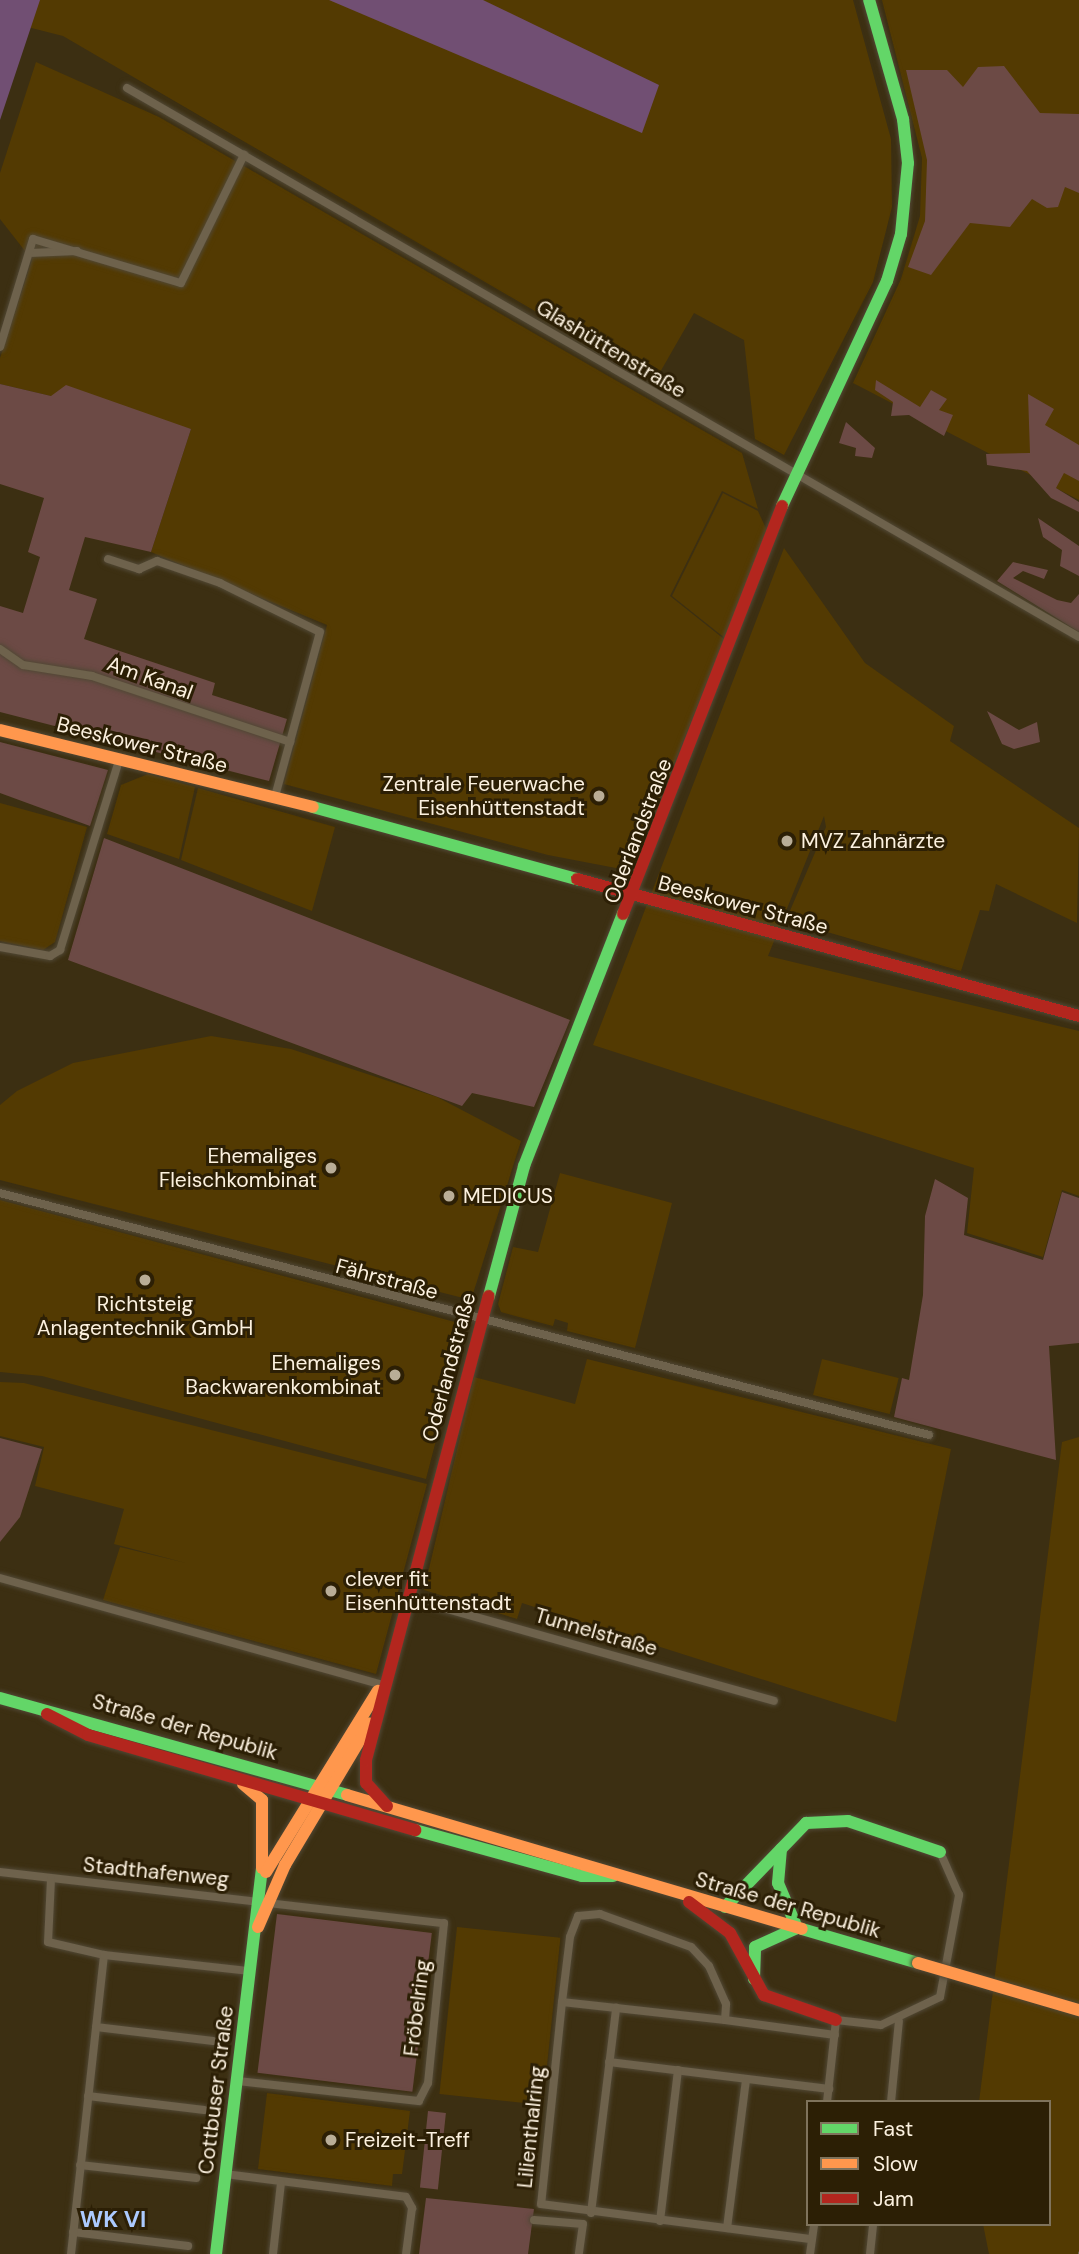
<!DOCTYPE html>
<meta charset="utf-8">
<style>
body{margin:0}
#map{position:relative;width:1079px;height:2254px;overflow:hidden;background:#3c2f12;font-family:"DM Sans",sans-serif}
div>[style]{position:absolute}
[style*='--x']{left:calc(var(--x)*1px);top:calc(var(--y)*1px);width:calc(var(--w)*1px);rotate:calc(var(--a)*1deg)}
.built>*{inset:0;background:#533a02;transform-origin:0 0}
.green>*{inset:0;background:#6c4a45;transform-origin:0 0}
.water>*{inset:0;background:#714f73}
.roads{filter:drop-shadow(0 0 2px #514835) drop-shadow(0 0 2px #514835)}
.street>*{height:8px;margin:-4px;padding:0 4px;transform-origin:4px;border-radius:4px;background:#6e624c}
.fast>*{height:12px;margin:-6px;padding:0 6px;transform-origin:6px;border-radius:6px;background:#63d668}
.slow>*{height:12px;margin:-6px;padding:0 6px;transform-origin:6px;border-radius:6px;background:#ff974d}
.jam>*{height:12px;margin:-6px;padding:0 6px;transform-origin:6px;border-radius:6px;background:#b3261e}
.rail>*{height:2.5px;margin:-1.25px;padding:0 1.25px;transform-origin:1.25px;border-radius:1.25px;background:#706651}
.bridges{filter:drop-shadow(0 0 2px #514835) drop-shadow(0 0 2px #514835)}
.slow-bridge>*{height:12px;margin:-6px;padding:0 6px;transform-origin:6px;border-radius:6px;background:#ff974d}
.dots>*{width:19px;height:19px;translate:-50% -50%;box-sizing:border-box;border:4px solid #2c1f05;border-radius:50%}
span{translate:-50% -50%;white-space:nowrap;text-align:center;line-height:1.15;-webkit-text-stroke:6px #2c1f05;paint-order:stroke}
.street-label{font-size:21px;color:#fcf1df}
.poi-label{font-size:21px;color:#fcf1df}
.right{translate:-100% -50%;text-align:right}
.left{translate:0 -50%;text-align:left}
.neighbourhood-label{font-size:23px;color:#accafe;font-weight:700}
.legend{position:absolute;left:806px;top:2100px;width:245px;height:126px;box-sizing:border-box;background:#2c1f05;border:2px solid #7f735c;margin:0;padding:9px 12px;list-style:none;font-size:21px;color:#fcf1df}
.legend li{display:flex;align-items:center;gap:14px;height:35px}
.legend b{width:35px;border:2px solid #7f735c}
</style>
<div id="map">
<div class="built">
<i style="clip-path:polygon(0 0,853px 0,891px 139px,892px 207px,873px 282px,784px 455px,755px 439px,744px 340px,694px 313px,655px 381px,63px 36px,0 20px)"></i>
<i style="clip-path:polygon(882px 0,1079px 0,1079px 500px,853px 383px,901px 279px,920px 216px,922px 158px)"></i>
<i style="clip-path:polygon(36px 62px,159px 117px,742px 453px,758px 509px,722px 491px,670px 596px,724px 639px,635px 861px,621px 869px,548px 855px,284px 784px,327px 625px,151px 552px,191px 429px,0 384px,0 358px,32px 260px,0 219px,0 173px)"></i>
<i style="clip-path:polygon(723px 493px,758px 511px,768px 533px,726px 639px,672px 596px)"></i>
<i style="clip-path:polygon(784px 548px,865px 663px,954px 726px,950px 741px,1079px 828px,1077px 923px,996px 884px,989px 911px,980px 910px,961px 971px,786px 920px,826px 827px,824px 816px,768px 956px,1079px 1031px,1079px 1196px,1062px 1190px,1043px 1257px,967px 1233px,974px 1168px,593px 1045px)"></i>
<i style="clip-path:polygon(148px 774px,195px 787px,179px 859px,107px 834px,121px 785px)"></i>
<i style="clip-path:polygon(198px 788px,335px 827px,312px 911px,181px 860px)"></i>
<i style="clip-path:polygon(0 803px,87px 827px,55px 942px,43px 950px,0 941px)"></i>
<i style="clip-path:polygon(211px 1036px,291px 1049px,437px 1097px,521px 1141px,471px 1300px,0 1180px,0 1105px,17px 1091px,73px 1063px)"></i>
<i style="clip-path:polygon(560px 1173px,672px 1203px,635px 1348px,567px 1331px,568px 1323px,555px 1319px,553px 1326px,501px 1312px,498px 1304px,513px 1247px,538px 1252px)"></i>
<i style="clip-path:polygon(0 1200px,466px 1325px,426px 1479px,42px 1376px,0 1372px)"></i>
<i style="clip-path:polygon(587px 1359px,951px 1449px,896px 1722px,522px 1603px,517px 1619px,424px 1590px,474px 1377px,575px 1404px)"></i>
<i style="left:822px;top:1359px;width:79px;height:37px;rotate:14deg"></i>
<i style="clip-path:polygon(0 1382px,24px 1383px,427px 1484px,376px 1674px,103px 1600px,120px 1547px,186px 1563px,114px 1544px,124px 1509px,35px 1486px,44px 1447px,0 1436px)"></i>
<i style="clip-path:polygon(1079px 1437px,1079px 2254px,989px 2254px,983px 2224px,1049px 2224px,1049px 2102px,979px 2102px,1062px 1442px)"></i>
<i style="left:457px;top:1927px;width:104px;height:168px;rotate:6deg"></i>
<i style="clip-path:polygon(267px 2093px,410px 2111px,402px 2174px,393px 2174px,392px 2186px,258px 2169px)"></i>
</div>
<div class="green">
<i style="clip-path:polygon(1004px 66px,1040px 113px,1079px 114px,1079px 193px,1065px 187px,1058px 207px,1047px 208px,1032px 199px,1010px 227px,970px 223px,931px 275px,908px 267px,925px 221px,927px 160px,906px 70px,947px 70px,963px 87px,978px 67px)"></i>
<i style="clip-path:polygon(876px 380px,920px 407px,931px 390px,947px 399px,939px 410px,953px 415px,944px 436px,909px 415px,891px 416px,893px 402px,875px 390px)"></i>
<i style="clip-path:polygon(0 384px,51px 396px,66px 385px,191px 429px,151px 552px,85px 537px,69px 590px,97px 599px,84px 639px,215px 683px,212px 695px,287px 719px,269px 781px,0 712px,0 606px,23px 613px,40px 557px,28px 552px,44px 498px,0 484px)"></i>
<i style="clip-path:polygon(1028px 394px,1054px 409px,1045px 425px,1079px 445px,1079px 481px,1064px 473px,1056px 488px,1079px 502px,1079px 512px,1051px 498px,1027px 471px,987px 465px,986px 454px,1030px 453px)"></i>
<i style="clip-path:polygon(846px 422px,875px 448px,872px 458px,855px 456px,856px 448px,839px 443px)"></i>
<i style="clip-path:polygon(1038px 518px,1079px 546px,1079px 576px,1060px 566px,1062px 550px,1043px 537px)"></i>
<i style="clip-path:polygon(1013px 562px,1048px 570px,1044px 579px,1023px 571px,1013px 578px,1057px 600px,1071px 603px,1079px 594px,1079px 632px,997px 581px)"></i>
<i style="clip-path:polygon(987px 711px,1019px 730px,1037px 722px,1040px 742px,1014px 749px,1002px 744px)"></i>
<i style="clip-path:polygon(0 742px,108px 770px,90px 826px,0 793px)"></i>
<i style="clip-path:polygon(104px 838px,570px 1020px,534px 1107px,472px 1093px,462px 1106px,68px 960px)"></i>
<i style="clip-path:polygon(935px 1179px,968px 1198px,964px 1235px,1043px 1260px,1062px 1192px,1079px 1198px,1079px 1343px,1049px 1346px,1056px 1460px,894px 1417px,902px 1378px,909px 1380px,923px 1295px,925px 1216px)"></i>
<i style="clip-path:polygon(0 1438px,42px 1449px,20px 1517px,0 1542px)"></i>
<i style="left:277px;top:1914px;width:156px;height:160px;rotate:7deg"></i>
<i style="left:428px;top:2111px;width:18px;height:77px;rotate:6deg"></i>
<i style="clip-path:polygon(426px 2198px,534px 2209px,528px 2254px,419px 2254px)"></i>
</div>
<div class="water">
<i style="clip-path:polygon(0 0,40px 0,0 120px)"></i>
<i style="clip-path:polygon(329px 0,483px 0,659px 85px,642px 133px)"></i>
</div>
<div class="roads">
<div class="street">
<i style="--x:127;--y:88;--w:1099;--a:29.97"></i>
<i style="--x:30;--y:253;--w:47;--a:-2.4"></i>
<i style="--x:0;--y:347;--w:113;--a:-73"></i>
<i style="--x:33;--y:239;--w:154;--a:16.6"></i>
<i style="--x:181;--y:283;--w:143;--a:-63.8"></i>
<i style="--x:108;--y:559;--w:33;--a:18"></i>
<i style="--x:139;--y:569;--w:20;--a:-24"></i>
<i style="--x:157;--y:561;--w:67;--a:19.2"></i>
<i style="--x:220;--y:583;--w:111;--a:26.1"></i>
<i style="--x:320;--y:632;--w:171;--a:105.3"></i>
<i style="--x:0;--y:649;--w:28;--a:35"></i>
<i style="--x:23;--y:665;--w:70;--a:9.1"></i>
<i style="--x:92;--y:676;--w:209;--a:18.4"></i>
<i style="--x:0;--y:947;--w:51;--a:10.2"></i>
<i style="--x:50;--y:956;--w:12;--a:-31"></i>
<i style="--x:60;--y:950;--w:199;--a:-72.7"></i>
<i style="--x:0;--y:1193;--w:960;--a:14.6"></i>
<i style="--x:0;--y:1578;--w:398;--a:15.6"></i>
<i style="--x:408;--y:1598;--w:380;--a:15.7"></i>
<i style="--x:0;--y:1872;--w:447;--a:6.6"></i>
<i style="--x:444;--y:1923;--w:161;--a:95.7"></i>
<i style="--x:428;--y:2083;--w:20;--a:117"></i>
<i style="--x:419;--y:2101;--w:183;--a:-173.7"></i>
<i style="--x:51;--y:1879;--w:63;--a:92.7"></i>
<i style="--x:48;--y:1942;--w:57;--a:13.1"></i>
<i style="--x:562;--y:2002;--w:164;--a:6.3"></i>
<i style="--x:725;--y:2020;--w:16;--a:-86"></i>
<i style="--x:726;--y:2004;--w:42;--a:-114.1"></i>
<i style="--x:709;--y:1966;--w:26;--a:-133"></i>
<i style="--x:691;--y:1947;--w:97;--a:-160.1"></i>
<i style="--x:600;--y:1914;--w:22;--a:175"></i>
<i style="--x:578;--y:1916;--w:22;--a:111"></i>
<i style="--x:570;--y:1937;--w:65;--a:97"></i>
<i style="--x:562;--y:2002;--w:203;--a:95.9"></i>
<i style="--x:541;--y:2204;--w:273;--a:7.4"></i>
<i style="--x:725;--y:2020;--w:111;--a:7.8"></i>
<i style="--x:96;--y:2027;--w:118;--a:6.8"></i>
<i style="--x:609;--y:2062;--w:222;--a:7"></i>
<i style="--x:88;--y:2096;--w:117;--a:6.9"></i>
<i style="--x:827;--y:2102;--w:82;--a:-83.7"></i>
<i style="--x:836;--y:2020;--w:45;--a:6.3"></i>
<i style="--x:881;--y:2025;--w:65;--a:-25.4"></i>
<i style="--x:940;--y:1997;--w:104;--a:-79.4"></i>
<i style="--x:959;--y:1895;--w:47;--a:-113.8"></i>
<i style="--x:891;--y:2102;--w:81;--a:-84.4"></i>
<i style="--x:80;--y:2165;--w:117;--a:6.4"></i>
<i style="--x:225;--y:2174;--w:182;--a:7.2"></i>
<i style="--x:406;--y:2197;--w:13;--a:61"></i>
<i style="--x:412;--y:2208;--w:46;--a:97.4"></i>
<i style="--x:591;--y:2213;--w:207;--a:-83"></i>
<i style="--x:534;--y:2220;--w:49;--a:4.7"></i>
<i style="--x:583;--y:2224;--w:30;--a:98"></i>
<i style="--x:660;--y:2221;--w:152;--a:-83.2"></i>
<i style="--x:727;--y:2228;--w:150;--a:-82.7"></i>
<i style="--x:73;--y:2232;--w:116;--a:6.9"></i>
<i style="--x:71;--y:2254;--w:301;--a:-83.7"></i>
<i style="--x:104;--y:1955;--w:147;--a:6.3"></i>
<i style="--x:273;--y:2254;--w:71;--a:-83.6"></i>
<i style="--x:810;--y:2254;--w:30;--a:-82"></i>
<i style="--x:870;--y:2254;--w:30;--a:-84"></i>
</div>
<div class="fast">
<i style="--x:782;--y:506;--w:248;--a:-65"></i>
<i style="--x:887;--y:281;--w:49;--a:-73.4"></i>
<i style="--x:901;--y:234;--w:71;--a:-84.4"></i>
<i style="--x:908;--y:163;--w:44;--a:-96.5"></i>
<i style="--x:903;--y:119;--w:124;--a:-105.9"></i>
<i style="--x:313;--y:807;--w:274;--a:15.3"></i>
<i style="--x:489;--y:1296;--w:135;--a:-74.9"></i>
<i style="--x:524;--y:1166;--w:271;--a:-68.6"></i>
<i style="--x:0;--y:1698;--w:360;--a:15.6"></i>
<i style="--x:415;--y:1830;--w:173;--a:15.4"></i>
<i style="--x:582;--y:1876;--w:31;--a:0"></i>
<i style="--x:781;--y:1849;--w:34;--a:95"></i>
<i style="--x:778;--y:1883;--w:49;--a:67.1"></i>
<i style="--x:725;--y:1907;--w:117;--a:-46"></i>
<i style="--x:806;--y:1823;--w:42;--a:-2.7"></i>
<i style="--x:848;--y:1821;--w:97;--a:18.6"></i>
<i style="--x:802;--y:1929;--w:121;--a:16.3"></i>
<i style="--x:754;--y:1979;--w:32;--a:-88"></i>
<i style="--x:755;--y:1947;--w:46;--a:-24.3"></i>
<i style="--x:216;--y:2254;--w:389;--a:-83.2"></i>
</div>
<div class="slow">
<i style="--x:0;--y:730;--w:322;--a:13.8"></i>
<i style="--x:243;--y:1784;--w:25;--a:40"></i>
<i style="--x:262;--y:1800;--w:68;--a:90"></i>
<i style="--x:347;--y:1795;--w:474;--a:16.4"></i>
<i style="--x:266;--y:1872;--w:213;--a:-58.3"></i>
<i style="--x:258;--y:1927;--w:68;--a:-66.5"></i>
<i style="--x:285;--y:1865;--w:165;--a:-59.1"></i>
</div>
<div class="jam">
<i style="--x:577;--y:879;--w:520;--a:15.26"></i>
<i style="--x:623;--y:914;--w:438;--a:-68.7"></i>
<i style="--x:47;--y:1714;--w:46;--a:27.1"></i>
<i style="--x:88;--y:1735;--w:341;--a:16.2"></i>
<i style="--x:387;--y:1806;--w:31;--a:-132"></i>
<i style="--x:366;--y:1783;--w:23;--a:-90"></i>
<i style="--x:366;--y:1760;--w:480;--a:-75.2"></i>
<i style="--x:689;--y:1902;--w:51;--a:37.1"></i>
<i style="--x:730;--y:1933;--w:71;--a:61.3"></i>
<i style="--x:764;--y:1995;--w:76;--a:19.1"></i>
</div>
</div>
<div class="rail">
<i style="--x:1079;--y:2254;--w:1;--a:-90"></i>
</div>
<div class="bridges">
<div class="slow-bridge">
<i style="--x:918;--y:1963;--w:168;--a:16.3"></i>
</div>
</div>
<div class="dots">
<i style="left:599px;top:796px;background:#b9ad97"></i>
<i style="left:787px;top:841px;background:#b9ad97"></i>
<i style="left:331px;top:1168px;background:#b9ad97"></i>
<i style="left:449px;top:1196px;background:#b9ad97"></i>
<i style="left:145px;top:1280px;background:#b9ad97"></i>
<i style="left:395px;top:1375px;background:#b9ad97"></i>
<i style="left:331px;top:1591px;background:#b9ad97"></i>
<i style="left:331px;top:2140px;background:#b9ad97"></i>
</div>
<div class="street-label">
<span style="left:611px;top:349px;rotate:31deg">Glashüttenstraße</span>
<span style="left:150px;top:678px;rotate:20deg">Am Kanal</span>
<span style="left:142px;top:745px;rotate:14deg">Beeskower Straße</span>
<span style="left:638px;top:831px;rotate:-69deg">Oderlandstraße</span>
<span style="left:743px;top:905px;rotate:15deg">Beeskower Straße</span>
<span style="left:387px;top:1279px;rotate:15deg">Fährstraße</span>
<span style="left:449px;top:1367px;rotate:-75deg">Oderlandstraße</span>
<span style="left:596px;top:1632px;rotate:16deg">Tunnelstraße</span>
<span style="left:185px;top:1727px;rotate:16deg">Straße der Republik</span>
<span style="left:156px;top:1872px;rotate:6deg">Stadthafenweg</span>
<span style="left:788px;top:1905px;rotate:16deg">Straße der Republik</span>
<span style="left:417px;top:2008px;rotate:-83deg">Fröbelring</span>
<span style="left:216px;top:2090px;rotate:-83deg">Cottbuser Straße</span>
<span style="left:531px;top:2127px;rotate:-84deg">Lilienthalring</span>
</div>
<div class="poi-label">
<span class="right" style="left:585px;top:796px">Zentrale Feuerwache<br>Eisenhüttenstadt</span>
<span class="left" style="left:801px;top:841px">MVZ Zahnärzte</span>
<span class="right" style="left:317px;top:1168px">Ehemaliges<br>Fleischkombinat</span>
<span class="left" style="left:463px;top:1196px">MEDICUS</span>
<span style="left:145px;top:1316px">Richtsteig<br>Anlagentechnik GmbH</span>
<span class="right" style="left:381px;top:1375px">Ehemaliges<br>Backwarenkombinat</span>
<span class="left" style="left:345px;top:1591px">clever fit<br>Eisenhüttenstadt</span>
<span class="left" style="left:345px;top:2140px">Freizeit-Treff</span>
</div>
<div class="neighbourhood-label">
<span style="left:113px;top:2219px">WK VI</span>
</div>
<ul class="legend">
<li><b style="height:9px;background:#63d668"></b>Fast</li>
<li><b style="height:9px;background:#ff974d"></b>Slow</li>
<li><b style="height:9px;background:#b3261e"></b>Jam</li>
</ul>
</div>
